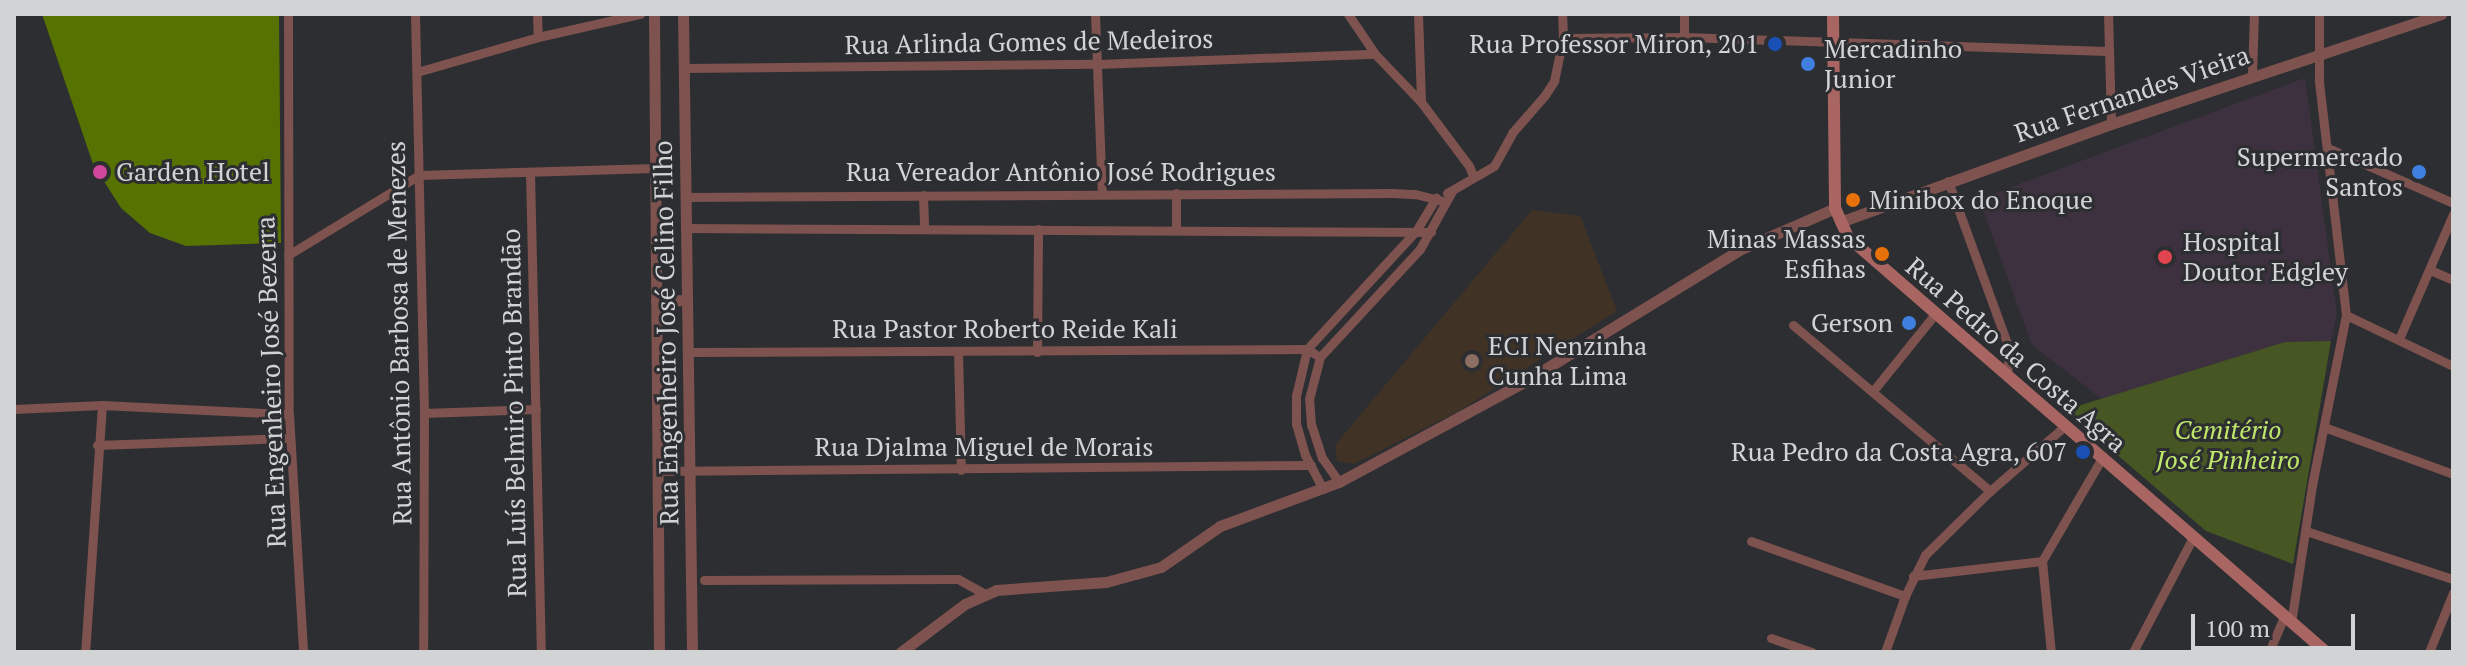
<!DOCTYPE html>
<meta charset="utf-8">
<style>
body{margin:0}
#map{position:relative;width:2467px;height:666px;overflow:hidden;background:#2d2e31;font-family:"PT Serif",serif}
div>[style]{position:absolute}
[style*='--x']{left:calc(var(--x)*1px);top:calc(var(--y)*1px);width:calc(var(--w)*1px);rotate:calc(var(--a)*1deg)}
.education>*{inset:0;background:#403325}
.medical>*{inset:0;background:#3d313f}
.green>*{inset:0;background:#465723}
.forest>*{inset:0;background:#567200}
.minor>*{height:9px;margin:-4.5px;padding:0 4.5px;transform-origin:4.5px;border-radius:4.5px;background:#7d524f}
.tertiary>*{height:11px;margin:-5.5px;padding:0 5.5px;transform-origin:5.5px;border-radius:5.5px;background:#7d524f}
.secondary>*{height:12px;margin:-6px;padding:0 6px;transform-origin:6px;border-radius:6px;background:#a86561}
.dots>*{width:22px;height:22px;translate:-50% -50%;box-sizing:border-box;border:4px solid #2d2e31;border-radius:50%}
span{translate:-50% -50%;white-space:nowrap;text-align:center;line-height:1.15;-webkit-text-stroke:6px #2d2e31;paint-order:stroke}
.street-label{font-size:26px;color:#d2d3d5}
.poi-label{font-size:26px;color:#d2d3d5}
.right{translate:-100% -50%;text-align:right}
.left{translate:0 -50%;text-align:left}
.park-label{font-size:26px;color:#bee76b;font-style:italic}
.frame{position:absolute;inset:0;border:16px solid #d2d3d5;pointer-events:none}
.scale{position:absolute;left:2191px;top:614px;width:164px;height:36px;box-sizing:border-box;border:4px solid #d2d3d5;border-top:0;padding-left:10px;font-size:24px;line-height:28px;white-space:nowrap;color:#d2d3d5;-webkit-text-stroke:6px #2d2e31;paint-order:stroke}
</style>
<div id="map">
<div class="education">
<i style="clip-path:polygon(1532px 210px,1580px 216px,1617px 311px,1459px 411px,1354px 464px,1337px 461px,1335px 445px)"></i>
</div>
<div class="medical">
<i style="clip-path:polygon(2305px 78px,2337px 314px,2331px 341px,2285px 342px,2102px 399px,2032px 345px,1979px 199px)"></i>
</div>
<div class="green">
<i style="clip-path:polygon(2331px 341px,2293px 564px,2206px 531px,2065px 410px,2285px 342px)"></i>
</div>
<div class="forest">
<i style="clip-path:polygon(42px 14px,279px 14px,281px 243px,186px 246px,150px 233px,121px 208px,93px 164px)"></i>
</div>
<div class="minor">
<i style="--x:288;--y:14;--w:400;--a:89.9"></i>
<i style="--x:289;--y:414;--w:238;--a:86.6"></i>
<i style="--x:415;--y:14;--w:399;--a:88.7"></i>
<i style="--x:424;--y:413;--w:239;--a:90.2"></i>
<i style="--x:537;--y:14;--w:23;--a:88"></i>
<i style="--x:1095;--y:14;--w:179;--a:87.8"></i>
<i style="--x:1348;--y:14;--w:48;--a:56"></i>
<i style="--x:1375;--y:54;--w:66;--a:46.2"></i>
<i style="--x:1418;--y:14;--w:88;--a:88"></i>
<i style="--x:1421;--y:102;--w:80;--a:53.1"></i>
<i style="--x:1469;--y:166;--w:11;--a:68"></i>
<i style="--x:1684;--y:14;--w:23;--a:90"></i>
<i style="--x:2108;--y:14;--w:110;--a:88.4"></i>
<i style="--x:1563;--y:38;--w:121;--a:-0.5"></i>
<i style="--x:1684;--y:37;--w:423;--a:1.9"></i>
<i style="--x:683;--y:68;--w:414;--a:-0.6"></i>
<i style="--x:1097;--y:64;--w:278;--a:-2.1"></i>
<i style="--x:417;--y:72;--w:126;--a:-16.1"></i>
<i style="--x:538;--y:37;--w:105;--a:-12.7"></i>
<i style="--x:2252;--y:76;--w:62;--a:-88.2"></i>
<i style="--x:2328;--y:148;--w:137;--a:23.7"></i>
<i style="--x:530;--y:173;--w:479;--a:88.7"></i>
<i style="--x:1948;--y:181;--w:179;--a:70"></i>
<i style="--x:2009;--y:349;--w:28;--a:94"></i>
<i style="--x:1447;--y:193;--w:54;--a:-29.9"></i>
<i style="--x:1494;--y:166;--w:38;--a:-61"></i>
<i style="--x:1512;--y:133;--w:50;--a:-49"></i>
<i style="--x:1545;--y:95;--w:17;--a:-57"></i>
<i style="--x:1554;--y:81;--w:44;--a:-78.2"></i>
<i style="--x:1563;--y:38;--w:24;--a:-92"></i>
<i style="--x:923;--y:195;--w:33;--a:88"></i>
<i style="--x:685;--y:197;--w:708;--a:-0.32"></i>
<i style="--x:1393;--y:193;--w:22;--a:3"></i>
<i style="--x:1415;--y:194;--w:32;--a:14"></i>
<i style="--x:686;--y:228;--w:745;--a:0.31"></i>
<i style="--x:1176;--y:229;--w:36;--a:-90"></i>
<i style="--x:288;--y:255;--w:153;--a:-31.4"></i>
<i style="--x:419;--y:175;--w:236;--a:-1.7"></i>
<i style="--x:2430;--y:270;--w:25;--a:23"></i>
<i style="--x:2346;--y:315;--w:119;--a:25.5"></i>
<i style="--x:1793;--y:325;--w:258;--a:40.1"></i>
<i style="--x:2399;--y:339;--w:136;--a:-66.6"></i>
<i style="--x:958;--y:351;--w:119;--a:88.6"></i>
<i style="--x:688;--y:352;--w:619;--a:-0.28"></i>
<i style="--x:1307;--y:349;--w:15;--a:32"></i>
<i style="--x:1037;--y:352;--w:123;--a:-89.5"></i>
<i style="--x:1873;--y:391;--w:99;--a:-51.2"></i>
<i style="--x:102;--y:405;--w:187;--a:2.8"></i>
<i style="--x:14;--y:409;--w:88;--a:-2.6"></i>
<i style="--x:102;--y:405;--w:248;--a:93.9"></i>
<i style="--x:424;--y:413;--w:112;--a:-2"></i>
<i style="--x:2324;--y:427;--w:137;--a:20"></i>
<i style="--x:97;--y:445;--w:193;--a:-2.1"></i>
<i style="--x:659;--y:471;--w:652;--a:-0.53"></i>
<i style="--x:1339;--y:482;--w:29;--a:-125"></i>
<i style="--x:1322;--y:458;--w:35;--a:-108"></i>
<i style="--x:1311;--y:425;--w:26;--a:-94"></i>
<i style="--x:1309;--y:399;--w:43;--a:-75.3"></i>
<i style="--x:1320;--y:357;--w:147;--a:-47.2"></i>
<i style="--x:1420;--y:249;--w:66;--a:-61.1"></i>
<i style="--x:1323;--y:489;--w:38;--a:-118"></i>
<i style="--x:1305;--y:455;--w:32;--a:-106"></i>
<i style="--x:1296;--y:424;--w:28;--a:-90"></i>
<i style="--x:1296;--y:396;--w:48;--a:-76.8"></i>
<i style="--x:1307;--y:349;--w:161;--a:-47.3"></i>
<i style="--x:1416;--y:231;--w:39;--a:-59"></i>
<i style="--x:2306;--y:531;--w:155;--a:18.1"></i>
<i style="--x:1751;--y:541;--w:164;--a:19.7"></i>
<i style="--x:2042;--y:561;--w:119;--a:-59.8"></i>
<i style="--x:2042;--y:561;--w:91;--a:84.4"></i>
<i style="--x:1913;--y:576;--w:130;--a:-6.6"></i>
<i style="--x:704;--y:580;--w:254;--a:-0.2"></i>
<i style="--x:958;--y:579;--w:31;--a:29"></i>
<i style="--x:2291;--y:623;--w:140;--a:-81.3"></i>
<i style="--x:2312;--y:485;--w:173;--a:-78.7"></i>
<i style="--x:2346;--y:315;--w:237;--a:-96.6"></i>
<i style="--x:2319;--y:80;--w:66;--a:-90"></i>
<i style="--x:1771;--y:638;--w:43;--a:18.9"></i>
<i style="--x:1885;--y:652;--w:59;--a:-70.3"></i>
<i style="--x:1905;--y:596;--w:46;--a:-64"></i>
<i style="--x:1925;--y:555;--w:91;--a:-44.6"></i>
<i style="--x:1990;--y:491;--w:99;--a:-40.9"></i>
<i style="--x:2133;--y:652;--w:130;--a:-62.4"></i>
<i style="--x:2269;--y:652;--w:38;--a:-67"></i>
<i style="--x:2429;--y:652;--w:64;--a:-67.9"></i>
</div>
<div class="tertiary">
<i style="--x:654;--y:14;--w:638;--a:89.55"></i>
<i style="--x:683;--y:14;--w:638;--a:89.19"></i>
<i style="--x:1840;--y:222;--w:288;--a:-19.9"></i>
<i style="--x:2111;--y:124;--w:348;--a:-18.4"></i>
<i style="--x:656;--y:301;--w:30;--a:-2"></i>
<i style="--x:901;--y:652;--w:80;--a:-36.9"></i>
<i style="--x:965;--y:604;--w:34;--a:-24"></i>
<i style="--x:996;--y:590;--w:110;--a:-4.2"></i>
<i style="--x:1106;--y:582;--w:57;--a:-15.3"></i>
<i style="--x:1161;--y:567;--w:72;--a:-34.8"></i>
<i style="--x:1220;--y:526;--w:127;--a:-20.3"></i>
<i style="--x:1339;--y:482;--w:210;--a:-28.4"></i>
<i style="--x:1524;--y:382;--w:252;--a:-31.5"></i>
<i style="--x:1739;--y:250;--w:105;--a:-23.6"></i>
</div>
<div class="secondary">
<i style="--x:1833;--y:14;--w:194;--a:89.4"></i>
<i style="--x:1835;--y:208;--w:32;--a:66"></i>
<i style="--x:1848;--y:237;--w:633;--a:40.96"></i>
</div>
<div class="dots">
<i style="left:1775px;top:44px;background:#1a4fb4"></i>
<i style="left:1808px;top:64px;background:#3f7fe0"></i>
<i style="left:100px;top:172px;background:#d1479c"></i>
<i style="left:2419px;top:172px;background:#3f7fe0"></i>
<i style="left:1853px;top:200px;background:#e8710a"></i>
<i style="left:1882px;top:254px;background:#e8710a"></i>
<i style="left:2165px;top:257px;background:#e0444e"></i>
<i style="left:1909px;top:323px;background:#3f7fe0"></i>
<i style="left:1472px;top:361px;background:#8d6e63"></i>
<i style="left:2083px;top:452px;background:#1a4fb4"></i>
</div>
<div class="street-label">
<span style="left:1029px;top:42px;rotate:-1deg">Rua Arlinda Gomes de Medeiros</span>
<span style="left:2132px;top:94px;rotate:-19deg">Rua Fernandes Vieira</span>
<span style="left:1061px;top:172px">Rua Vereador Antônio José Rodrigues</span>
<span style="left:1005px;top:329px">Rua Pastor Roberto Reide Kali</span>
<span style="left:399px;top:333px;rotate:-91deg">Rua Antônio Barbosa de Menezes</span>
<span style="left:666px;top:333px;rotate:-91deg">Rua Engenheiro José Celino Filho</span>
<span style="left:2016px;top:355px;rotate:41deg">Rua Pedro da Costa Agra</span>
<span style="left:271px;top:382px;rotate:-92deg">Rua Engenheiro José Bezerra</span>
<span style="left:514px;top:413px;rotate:-91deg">Rua Luís Belmiro Pinto Brandão</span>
<span style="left:984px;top:447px">Rua Djalma Miguel de Morais</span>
</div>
<div class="poi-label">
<span class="right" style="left:1759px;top:44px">Rua Professor Miron, 201</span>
<span class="left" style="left:1824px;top:64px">Mercadinho<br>Junior</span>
<span class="right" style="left:2403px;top:172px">Supermercado<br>Santos</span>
<span class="left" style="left:116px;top:172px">Garden Hotel</span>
<span class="left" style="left:1869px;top:200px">Minibox do Enoque</span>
<span class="right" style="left:1866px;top:254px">Minas Massas<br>Esfihas</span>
<span class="left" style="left:2183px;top:257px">Hospital<br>Doutor Edgley</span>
<span class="right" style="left:1893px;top:323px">Gerson</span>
<span class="left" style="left:1488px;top:361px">ECI Nenzinha<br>Cunha Lima</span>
<span class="right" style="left:2067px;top:452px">Rua Pedro da Costa Agra, 607</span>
</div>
<div class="park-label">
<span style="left:2228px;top:445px">Cemitério<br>José Pinheiro</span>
</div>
<div class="frame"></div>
<div class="scale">100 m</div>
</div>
